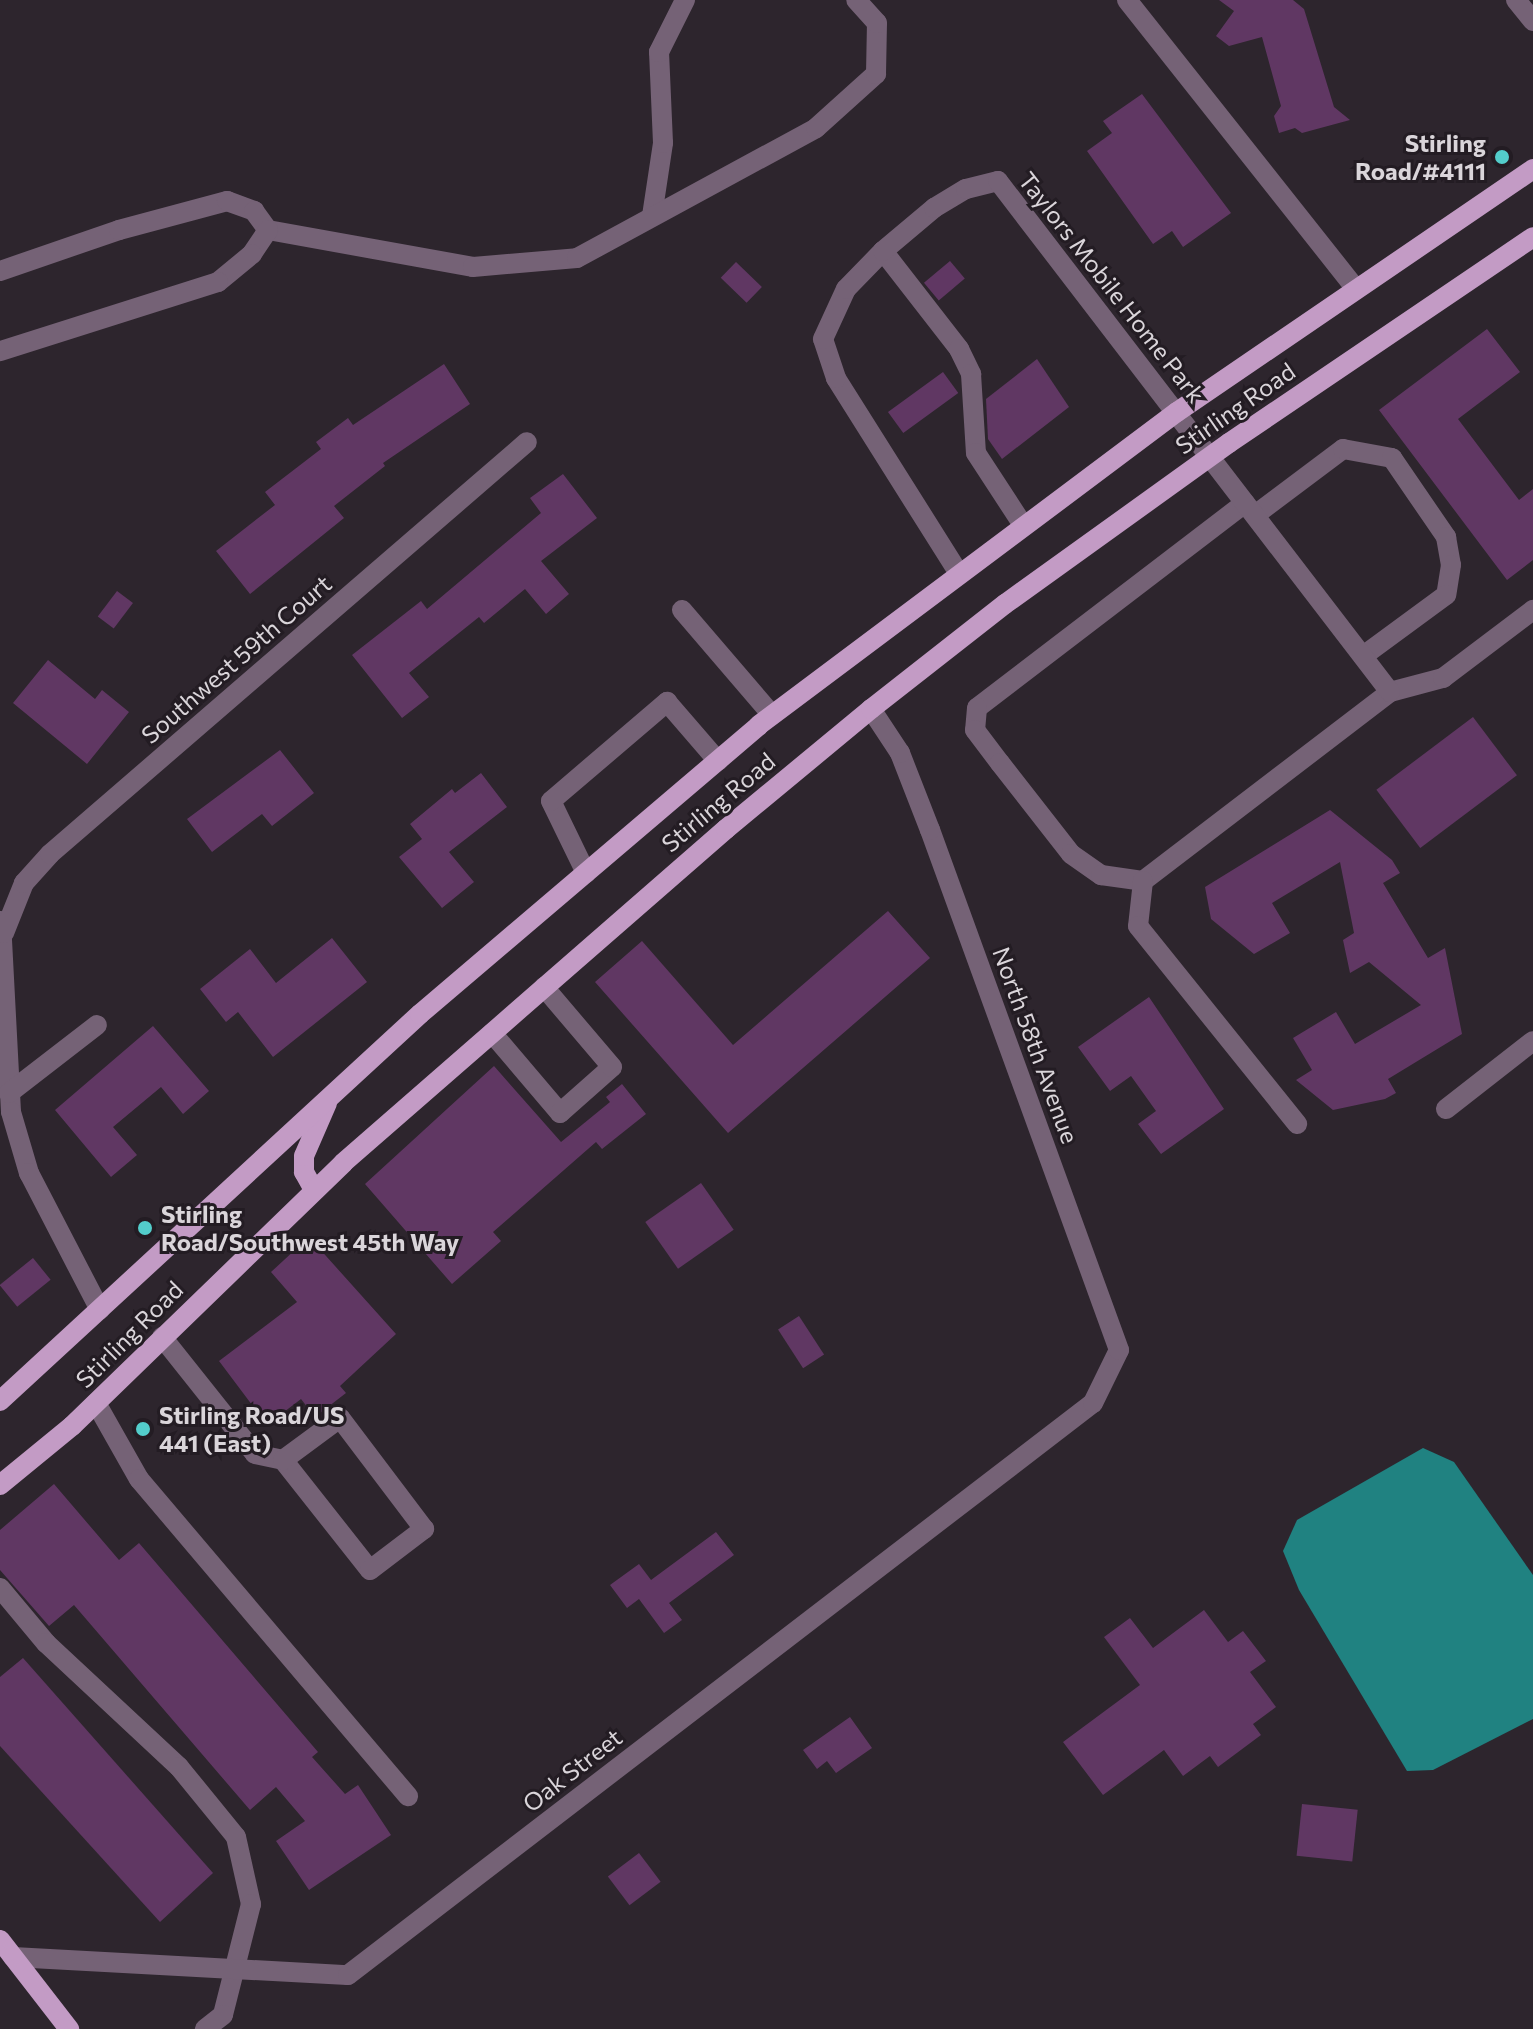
<!DOCTYPE html>
<style>
body{margin:0}
#map{position:relative;width:1533px;height:2029px;overflow:hidden;background:#2d252d;font-family:Commissioner,sans-serif}
div>[style]{position:absolute}
[style*='--x']{left:calc(var(--x)*1px);top:calc(var(--y)*1px);width:calc(var(--w)*1px);rotate:calc(var(--a)*1deg)}
.water>*{inset:0;background:#208281}
.building>*{inset:0;background:#603763;transform-origin:0 0}
.minor>*{height:20px;margin:-10px;padding:0 10px;transform-origin:10px;border-radius:10px;background:#756276}
.major>*{height:20px;margin:-10px;padding:0 10px;transform-origin:10px;border-radius:10px;background:#c39bc5}
.dots>*{width:22px;height:22px;translate:-50% -50%;box-sizing:border-box;border:4px solid #231c23;border-radius:50%}
span{translate:-50% -50%;white-space:nowrap;text-align:center;line-height:1.15;-webkit-text-stroke:6px #231c23;paint-order:stroke}
.poi-label{font-size:24px;color:#dad5da;font-weight:700}
.right{translate:-100% -50%;text-align:right}
.left{translate:0 -50%;text-align:left}
.street-label{font-size:24px;color:#dad5da}
</style>
<div id="map">
<div class="water">
<i style="clip-path:polygon(1423px 1448px,1454px 1462px,1533px 1575px,1533px 1719px,1433px 1770px,1407px 1771px,1299px 1590px,1283px 1551px,1297px 1520px)"></i>
</div>
<div class="building">
<i style="clip-path:polygon(1219px 0,1293px 0,1304px 9px,1334px 107px,1350px 120px,1302px 133px,1295px 128px,1279px 133px,1274px 116px,1281px 106px,1262px 37px,1229px 46px,1216px 36px,1234px 11px)"></i>
<i style="clip-path:polygon(1142px 94px,1231px 213px,1183px 247px,1172px 231px,1153px 244px,1087px 151px,1112px 133px,1103px 121px)"></i>
<i style="left:950px;top:261px;width:23px;height:34px;rotate:50deg"></i>
<i style="left:736px;top:262px;width:36px;height:22px;rotate:44deg"></i>
<i style="clip-path:polygon(1487px 329px,1520px 372px,1458px 419px,1519px 500px,1533px 489px,1533px 560px,1507px 580px,1379px 410px)"></i>
<i style="clip-path:polygon(1037px 359px,1069px 407px,1002px 459px,988px 439px,986px 399px)"></i>
<i style="clip-path:polygon(444px 364px,470px 404px,383px 463px,385px 466px,334px 506px,344px 518px,250px 594px,216px 551px,275px 505px,265px 492px,321px 449px,316px 442px,348px 418px,353px 425px)"></i>
<i style="left:943px;top:372px;width:26px;height:68px;rotate:54deg"></i>
<i style="clip-path:polygon(563px 474px,597px 518px,541px 561px,569px 594px,546px 614px,525px 589px,484px 623px,479px 617px,409px 673px,429px 697px,402px 718px,352px 655px,421px 601px,427px 609px,541px 513px,530px 498px)"></i>
<i style="left:117px;top:591px;width:20px;height:32px;rotate:37deg"></i>
<i style="clip-path:polygon(48px 660px,95px 699px,102px 690px,129px 712px,87px 764px,13px 703px)"></i>
<i style="left:1473px;top:717px;width:73px;height:121px;rotate:53deg"></i>
<i style="clip-path:polygon(280px 750px,314px 793px,272px 826px,262px 814px,212px 852px,187px 819px)"></i>
<i style="clip-path:polygon(481px 773px,507px 807px,449px 852px,474px 882px,442px 908px,399px 857px,422px 839px,410px 824px,452px 789px,455px 793px)"></i>
<i style="clip-path:polygon(1330px 810px,1392px 860px,1400px 873px,1383px 883px,1428px 958px,1445px 948px,1462px 1034px,1388px 1079px,1396px 1093px,1385px 1099px,1333px 1110px,1296px 1080px,1312px 1070px,1293px 1038px,1336px 1012px,1355px 1044px,1421px 1005px,1369px 962px,1350px 973px,1343px 940px,1354px 933px,1340px 862px,1272px 903px,1290px 933px,1254px 954px,1211px 919px,1205px 887px)"></i>
<i style="clip-path:polygon(888px 911px,930px 958px,728px 1133px,595px 982px,642px 941px,733px 1045px)"></i>
<i style="clip-path:polygon(332px 938px,367px 982px,273px 1057px,238px 1012px,226px 1022px,200px 989px,250px 949px,276px 983px)"></i>
<i style="clip-path:polygon(1149px 997px,1224px 1109px,1161px 1154px,1138px 1124px,1156px 1111px,1131px 1076px,1110px 1091px,1078px 1047px)"></i>
<i style="clip-path:polygon(153px 1026px,209px 1091px,183px 1114px,161px 1087px,113px 1127px,137px 1155px,111px 1177px,55px 1110px)"></i>
<i style="clip-path:polygon(494px 1066px,561px 1142px,610px 1102px,606px 1097px,622px 1084px,646px 1114px,602px 1149px,596px 1142px,493px 1232px,501px 1241px,452px 1284px,365px 1184px)"></i>
<i style="left:701px;top:1183px;width:57px;height:68px;rotate:55deg"></i>
<i style="clip-path:polygon(309px 1237px,396px 1334px,340px 1386px,346px 1393px,315px 1417px,301px 1399px,267px 1425px,219px 1361px,297px 1302px,271px 1272px)"></i>
<i style="left:33px;top:1258px;width:28px;height:43px;rotate:51deg"></i>
<i style="left:799px;top:1316px;width:46px;height:25px;rotate:57deg"></i>
<i style="clip-path:polygon(54px 1484px,119px 1560px,139px 1543px,318px 1752px,312px 1757px,345px 1794px,358px 1785px,391px 1835px,309px 1890px,276px 1841px,305px 1821px,276px 1787px,250px 1810px,74px 1605px,49px 1626px,0 1570px,0 1530px)"></i>
<i style="clip-path:polygon(716px 1532px,734px 1555px,669px 1603px,682px 1620px,664px 1633px,639px 1599px,627px 1608px,610px 1585px,639px 1564px,651px 1580px)"></i>
<i style="clip-path:polygon(1204px 1610px,1228px 1642px,1243px 1631px,1266px 1661px,1250px 1672px,1276px 1707px,1253px 1724px,1261px 1735px,1218px 1767px,1210px 1756px,1183px 1776px,1164px 1750px,1103px 1795px,1063px 1742px,1140px 1685px,1104px 1637px,1130px 1618px,1153px 1648px)"></i>
<i style="clip-path:polygon(23px 1658px,213px 1873px,160px 1922px,0 1746px,0 1677px)"></i>
<i style="clip-path:polygon(850px 1717px,872px 1748px,836px 1773px,827px 1761px,817px 1769px,803px 1750px)"></i>
<i style="left:1302px;top:1804px;width:56px;height:52px;rotate:6deg"></i>
<i style="left:639px;top:1853px;width:36px;height:39px;rotate:53deg"></i>
</div>
<div class="minor">
<i style="--x:1127;--y:0;--w:369;--a:51.6"></i>
<i style="--x:1516;--y:0;--w:27;--a:51"></i>
<i style="--x:652;--y:216;--w:74;--a:-81.4"></i>
<i style="--x:663;--y:143;--w:91;--a:-92.5"></i>
<i style="--x:659;--y:52;--w:58;--a:-63.4"></i>
<i style="--x:268;--y:230;--w:208;--a:10.2"></i>
<i style="--x:473;--y:267;--w:104;--a:-4.9"></i>
<i style="--x:577;--y:258;--w:272;--a:-28.5"></i>
<i style="--x:816;--y:128;--w:81;--a:-42"></i>
<i style="--x:876;--y:74;--w:51;--a:-88.9"></i>
<i style="--x:877;--y:23;--w:31;--a:-132"></i>
<i style="--x:883;--y:251;--w:124;--a:52.2"></i>
<i style="--x:959;--y:349;--w:28;--a:64"></i>
<i style="--x:971;--y:374;--w:79;--a:86.4"></i>
<i style="--x:976;--y:453;--w:86;--a:56.9"></i>
<i style="--x:0;--y:271;--w:126;--a:-19"></i>
<i style="--x:119;--y:230;--w:112;--a:-15"></i>
<i style="--x:227;--y:201;--w:29;--a:20"></i>
<i style="--x:254;--y:211;--w:24;--a:54"></i>
<i style="--x:268;--y:230;--w:29;--a:124"></i>
<i style="--x:252;--y:254;--w:44;--a:140.5"></i>
<i style="--x:218;--y:282;--w:229;--a:162.4"></i>
<i style="--x:1245;--y:503;--w:337;--a:142.6"></i>
<i style="--x:977;--y:708;--w:22;--a:95"></i>
<i style="--x:975;--y:730;--w:41;--a:52.9"></i>
<i style="--x:1000;--y:763;--w:115;--a:52"></i>
<i style="--x:1071;--y:854;--w:37;--a:35"></i>
<i style="--x:1101;--y:875;--w:42;--a:8.1"></i>
<i style="--x:1143;--y:881;--w:311;--a:-37.4"></i>
<i style="--x:1390;--y:692;--w:55;--a:-14.8"></i>
<i style="--x:1443;--y:678;--w:113;--a:-37.1"></i>
<i style="--x:1255;--y:515;--w:110;--a:-36.9"></i>
<i style="--x:1343;--y:449;--w:50;--a:10.4"></i>
<i style="--x:1392;--y:458;--w:96;--a:55.6"></i>
<i style="--x:1446;--y:537;--w:28;--a:80"></i>
<i style="--x:1451;--y:565;--w:30;--a:99"></i>
<i style="--x:1446;--y:595;--w:103;--a:143.7"></i>
<i style="--x:958;--y:572;--w:229;--a:-122.2"></i>
<i style="--x:836;--y:378;--w:41;--a:-108.4"></i>
<i style="--x:823;--y:339;--w:55;--a:-65.3"></i>
<i style="--x:846;--y:289;--w:53;--a:-45.8"></i>
<i style="--x:883;--y:251;--w:67;--a:-40.1"></i>
<i style="--x:934;--y:208;--w:37;--a:-31"></i>
<i style="--x:966;--y:189;--w:33;--a:-14"></i>
<i style="--x:998;--y:181;--w:644;--a:52.51"></i>
<i style="--x:682;--y:610;--w:138;--a:49.4"></i>
<i style="--x:586;--y:873;--w:80;--a:-115.9"></i>
<i style="--x:551;--y:801;--w:153;--a:-40.5"></i>
<i style="--x:667;--y:702;--w:78;--a:49.2"></i>
<i style="--x:1143;--y:881;--w:45;--a:96.3"></i>
<i style="--x:1138;--y:926;--w:254;--a:51.2"></i>
<i style="--x:1;--y:921;--w:191;--a:87"></i>
<i style="--x:11;--y:1112;--w:64;--a:73.6"></i>
<i style="--x:29;--y:1173;--w:154;--a:62.6"></i>
<i style="--x:4;--y:933;--w:54;--a:-68.2"></i>
<i style="--x:24;--y:883;--w:39;--a:-48"></i>
<i style="--x:50;--y:854;--w:630;--a:-40.82"></i>
<i style="--x:492;--y:1033;--w:105;--a:49.6"></i>
<i style="--x:560;--y:1113;--w:69;--a:-41.5"></i>
<i style="--x:612;--y:1067;--w:105;--a:-130.4"></i>
<i style="--x:9;--y:1093;--w:111;--a:-37.7"></i>
<i style="--x:1446;--y:1109;--w:110;--a:-38"></i>
<i style="--x:162;--y:1337;--w:149;--a:51.5"></i>
<i style="--x:255;--y:1454;--w:29;--a:12"></i>
<i style="--x:283;--y:1460;--w:140;--a:51.7"></i>
<i style="--x:370;--y:1570;--w:68;--a:-37.2"></i>
<i style="--x:424;--y:1529;--w:139;--a:-127.1"></i>
<i style="--x:340;--y:1418;--w:71;--a:143.6"></i>
<i style="--x:96;--y:1403;--w:87;--a:60.5"></i>
<i style="--x:139;--y:1479;--w:416;--a:49.7"></i>
<i style="--x:0;--y:1588;--w:72;--a:50.1"></i>
<i style="--x:46;--y:1643;--w:182;--a:43"></i>
<i style="--x:179;--y:1767;--w:90;--a:50.8"></i>
<i style="--x:236;--y:1837;--w:69;--a:77.4"></i>
<i style="--x:251;--y:1904;--w:114;--a:104.2"></i>
<i style="--x:223;--y:2015;--w:23;--a:142"></i>
<i style="--x:13;--y:1957;--w:335;--a:3.1"></i>
<i style="--x:348;--y:1975;--w:939;--a:-37.52"></i>
<i style="--x:1093;--y:1403;--w:59;--a:-63.9"></i>
<i style="--x:1119;--y:1350;--w:553;--a:-109.97"></i>
<i style="--x:930;--y:830;--w:83;--a:-111.3"></i>
<i style="--x:900;--y:753;--w:53;--a:-123.4"></i>
</div>
<div class="major">
<i style="--x:314;--y:1190;--w:21;--a:-119"></i>
<i style="--x:304;--y:1172;--w:16;--a:-90"></i>
<i style="--x:304;--y:1156;--w:58;--a:-66.5"></i>
<i style="--x:0;--y:1401;--w:571;--a:-42.66"></i>
<i style="--x:420;--y:1014;--w:445;--a:-40.4"></i>
<i style="--x:759;--y:725;--w:522;--a:-36.83"></i>
<i style="--x:1177;--y:412;--w:431;--a:-34.3"></i>
<i style="--x:0;--y:1485;--w:93;--a:-39.3"></i>
<i style="--x:72;--y:1426;--w:378;--a:-44.1"></i>
<i style="--x:343;--y:1163;--w:508;--a:-41.09"></i>
<i style="--x:726;--y:829;--w:188;--a:-39.6"></i>
<i style="--x:871;--y:709;--w:170;--a:-38.1"></i>
<i style="--x:1005;--y:604;--w:276;--a:-35.7"></i>
<i style="--x:1229;--y:443;--w:367;--a:-34.1"></i>
<i style="--x:0;--y:1940;--w:113;--a:52.2"></i>
</div>
<div class="dots">
<i style="left:1502px;top:157px;background:#53cdcb"></i>
<i style="left:145px;top:1228px;background:#53cdcb"></i>
<i style="left:143px;top:1429px;background:#53cdcb"></i>
</div>
<div class="poi-label">
<span class="right" style="left:1486px;top:157px">Stirling<br>Road/#4111</span>
<span class="left" style="left:161px;top:1228px">Stirling<br>Road/Southwest 45th Way</span>
<span class="left" style="left:159px;top:1429px">Stirling Road/US<br>441 (East)</span>
</div>
<div class="street-label">
<span style="left:1112px;top:287px;rotate:52deg">Taylors Mobile Home Park</span>
<span style="left:1235px;top:408px;rotate:-35deg">Stirling Road</span>
<span style="left:236px;top:659px;rotate:-41deg">Southwest 59th Court</span>
<span style="left:718px;top:802px;rotate:-40deg">Stirling Road</span>
<span style="left:1036px;top:1045px;rotate:70deg">North 58th Avenue</span>
<span style="left:129px;top:1334px;rotate:-45deg">Stirling Road</span>
<span style="left:572px;top:1770px;rotate:-38deg">Oak Street</span>
</div>
</div>
